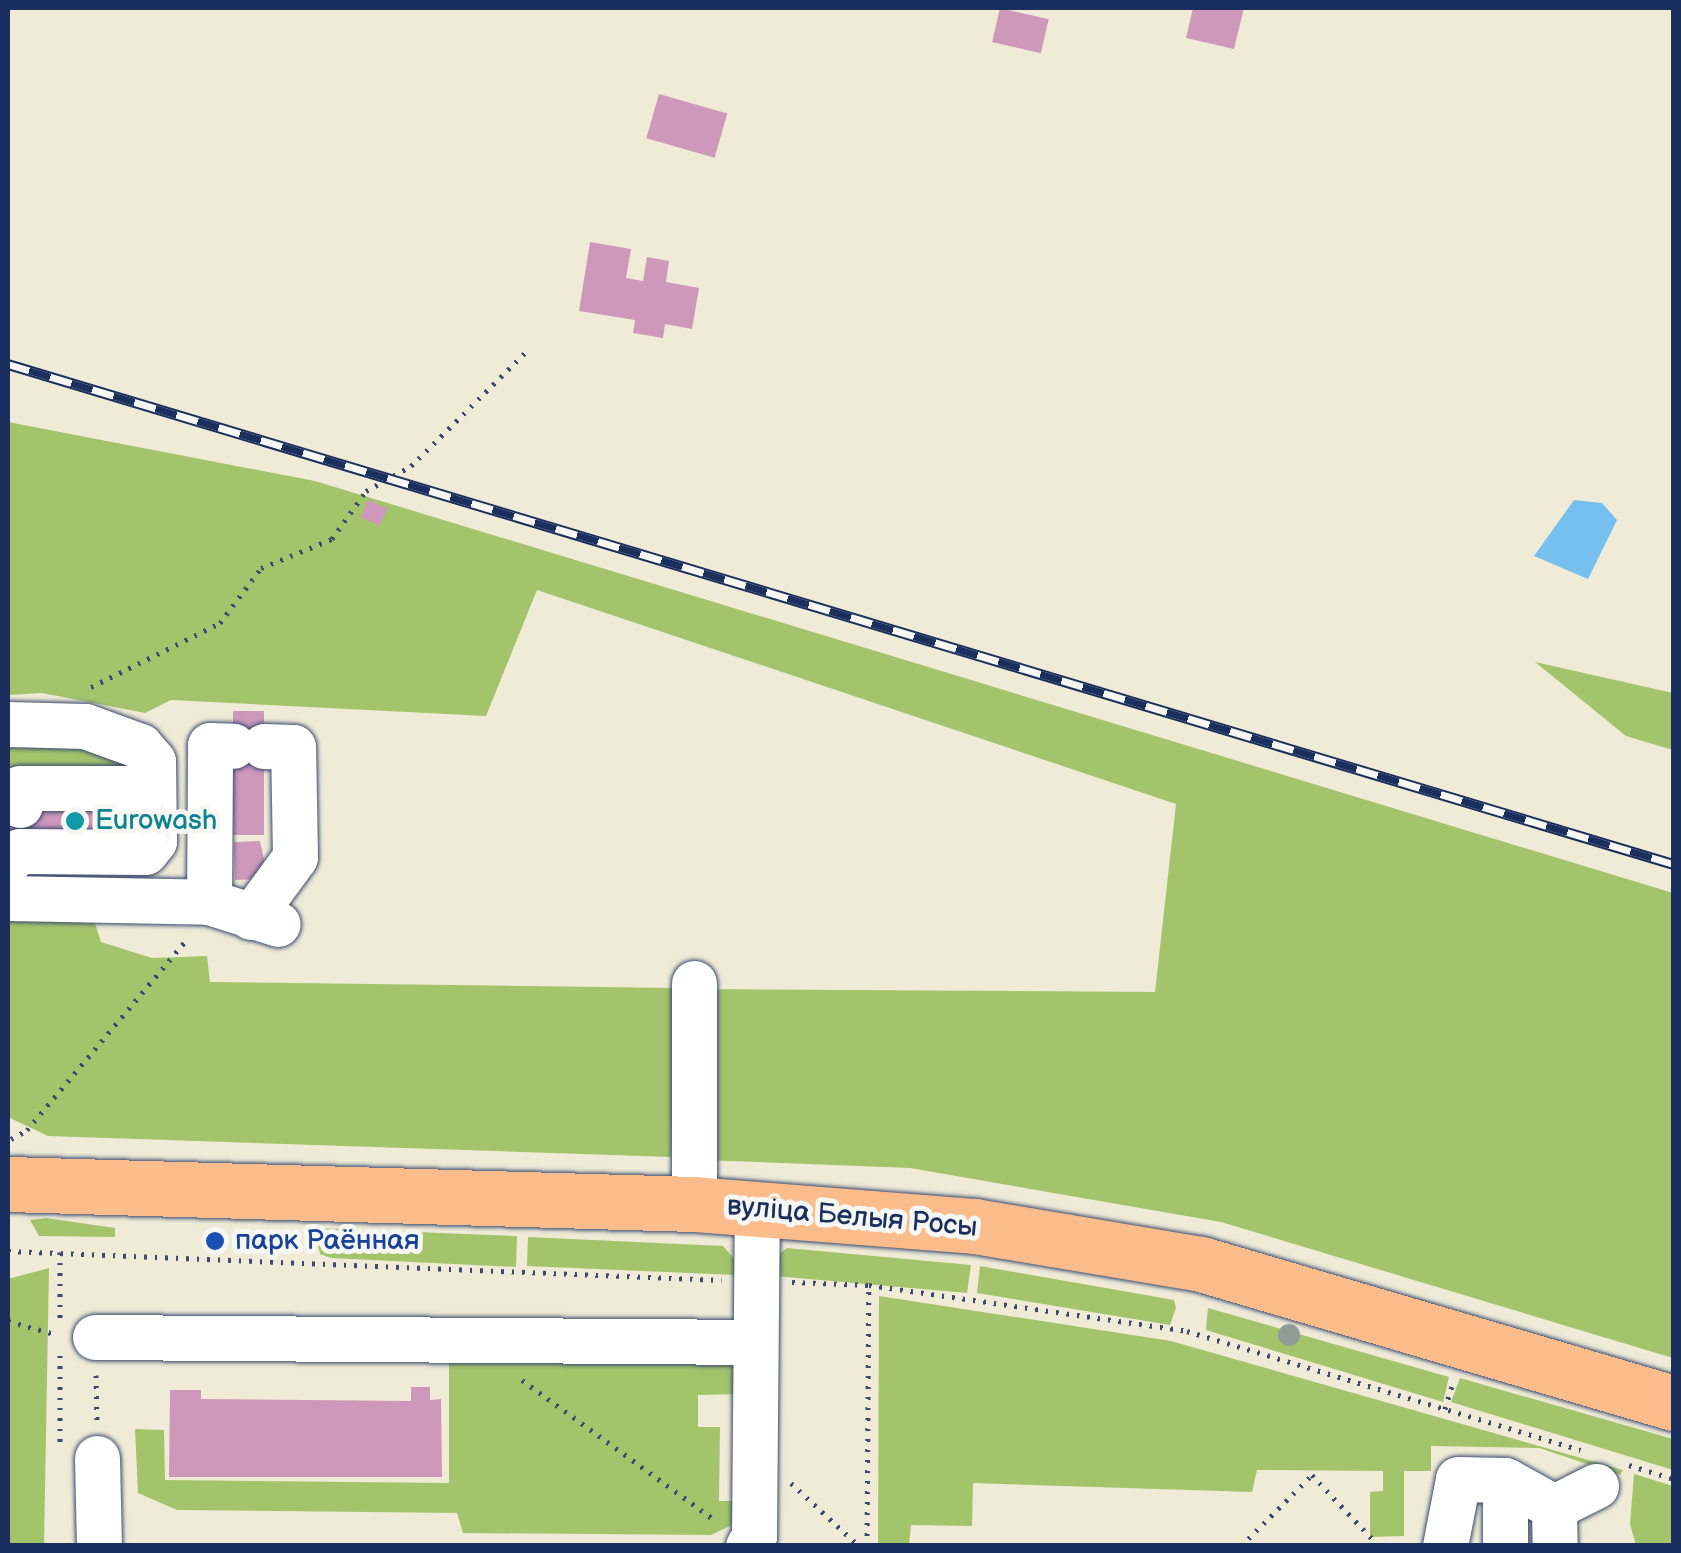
<!DOCTYPE html>
<meta charset="utf-8">
<style>
body{margin:0}
#map{position:relative;width:1681px;height:1553px;overflow:hidden;background:#efebd7;font-family:"Balsamiq Sans",sans-serif}
div>[style]{position:absolute}
[style*='--x']{left:calc(var(--x)*1px);top:calc(var(--y)*1px);width:calc(var(--w)*1px);rotate:calc(var(--a)*1deg)}
.green>*{inset:0;background:#a4c46c}
.water>*{inset:0;background:#76c0ef}
.building>*{inset:0;background:#ce98bb;transform-origin:0 0}
.path>*{height:5px;margin-top:-2.5px;transform-origin:0;background:repeating-linear-gradient(90deg,#3b4b70 0 2.5px,transparent 0 10.5px)}
.roads{filter:drop-shadow(0 0 2px #3b4b70) drop-shadow(0 0 2px #3b4b70)}
.minor>*{height:45px;margin:-22.5px;padding:0 22.5px;transform-origin:22.5px;border-radius:22.5px;background:#fff}
.major>*{height:55px;margin:-27.5px;padding:0 27.5px;transform-origin:27.5px;border-radius:27.5px;background:#fabc8b}
.rail>*{height:11px;margin-top:-5.5px;transform-origin:0;background:repeating-linear-gradient(90deg,#f6f6f2 0 22px,#1b2f5e 0 44px);box-sizing:border-box;border-block:2px solid #1b2f5e}
.trees>*{width:22px;height:22px;margin:-11px;border-radius:50%;background:#919c97}
.dots>*{width:28px;height:28px;translate:-50% -50%;box-sizing:border-box;border:5px solid #f6f6f2;border-radius:50%}
span{translate:-50% -50%;white-space:nowrap;text-align:center;line-height:1.15;-webkit-text-stroke:10px #f6f6f2;paint-order:stroke}
.culture-label{font-size:28px;color:#0d838f}
.left{translate:0 -50%;text-align:left}
.street-label{font-size:28px;color:#1b2f5e}
.transit-label{font-size:28px;color:#164399}
.frame{position:absolute;inset:0;border:10px solid #1b2f5e;pointer-events:none}
</style>
<div id="map">
<div class="green">
<i style="clip-path:polygon(8px 422px,315px 481px,1673px 893px,1673px 1358px,1221px 1222px,910px 1168px,703px 1160px,703px 989px,1155px 992px,1176px 804px,537px 590px,486px 716px,171px 700px,145px 713px,42px 693px,8px 695px)"></i>
<i style="clip-path:polygon(1535px 662px,1673px 693px,1673px 750px,1626px 736px)"></i>
<i style="clip-path:polygon(8px 738px,126px 755px,125px 768px,8px 776px)"></i>
<i style="clip-path:polygon(8px 917px,94px 920px,101px 942px,152px 958px,207px 956px,210px 982px,675px 988px,671px 1157px,48px 1136px,8px 1117px)"></i>
<i style="clip-path:polygon(46px 1218px,115px 1228px,115px 1237px,39px 1236px,30px 1220px)"></i>
<i style="clip-path:polygon(314px 1228px,517px 1236px,516px 1267px,331px 1258px,320px 1254px)"></i>
<i style="clip-path:polygon(528px 1237px,723px 1246px,736px 1261px,736px 1275px,527px 1266px)"></i>
<i style="clip-path:polygon(787px 1248px,971px 1265px,967px 1293px,775px 1276px,779px 1254px)"></i>
<i style="clip-path:polygon(980px 1266px,1174px 1300px,1176px 1308px,1170px 1325px,977px 1293px)"></i>
<i style="clip-path:polygon(49px 1268px,44px 1545px,8px 1545px,8px 1279px)"></i>
<i style="clip-path:polygon(879px 1296px,1171px 1341px,1623px 1470px,1620px 1475px,1539px 1448px,1431px 1446px,1431px 1471px,1404px 1471px,1404px 1536px,1370px 1537px,1370px 1492px,1383px 1491px,1383px 1471px,1257px 1470px,1252px 1492px,973px 1483px,972px 1526px,911px 1525px,909px 1545px,878px 1546px)"></i>
<i style="clip-path:polygon(1208px 1308px,1449px 1377px,1443px 1402px,1206px 1330px)"></i>
<i style="clip-path:polygon(732px 1354px,743px 1394px,698px 1395px,698px 1427px,720px 1427px,719px 1501px,734px 1501px,736px 1523px,711px 1535px,463px 1533px,457px 1513px,177px 1510px,138px 1493px,135px 1429px,164px 1430px,165px 1480px,449px 1483px,449px 1355px)"></i>
<i style="clip-path:polygon(1460px 1378px,1673px 1439px,1673px 1470px,1451px 1402px)"></i>
<i style="clip-path:polygon(1634px 1474px,1673px 1486px,1673px 1545px,1636px 1545px,1630px 1524px)"></i>
</div>
<div class="water">
<i style="clip-path:polygon(1574px 500px,1602px 503px,1617px 520px,1588px 579px,1534px 556px)"></i>
</div>
<div class="building">
<i style="left:1000px;top:8px;width:50px;height:35px;rotate:13deg"></i>
<i style="clip-path:polygon(1193px 8px,1244px 8px,1234px 49px,1186px 38px)"></i>
<i style="left:659px;top:94px;width:71px;height:46px;rotate:16deg"></i>
<i style="clip-path:polygon(590px 242px,631px 249px,626px 278px,643px 281px,647px 257px,669px 261px,666px 282px,699px 288px,692px 329px,665px 324px,663px 338px,633px 333px,635px 320px,579px 311px)"></i>
<i style="left:368px;top:500px;width:21px;height:19px;rotate:23deg"></i>
<i style="left:233px;top:711px;width:31px;height:124px"></i>
<i style="left:8px;top:805px;width:134px;height:30px"></i>
<i style="clip-path:polygon(260px 841px,268px 879px,235px 880px,234px 842px)"></i>
<i style="clip-path:polygon(411px 1387px,430px 1387px,430px 1400px,441px 1399px,442px 1477px,169px 1477px,170px 1390px,201px 1390px,201px 1399px,411px 1401px)"></i>
</div>
<div class="path">
<i style="--x:91;--y:687;--w:144;--a:-26.4"></i>
<i style="--x:220;--y:623;--w:69;--a:-53.3"></i>
<i style="--x:261;--y:568;--w:77;--a:-22.2"></i>
<i style="--x:332;--y:539;--w:59;--a:-54.7"></i>
<i style="--x:366;--y:491;--w:51;--a:-29.1"></i>
<i style="--x:411;--y:466;--w:168;--a:-44.8"></i>
<i style="--x:11;--y:1139;--w:18;--a:-29"></i>
<i style="--x:27;--y:1130;--w:251;--a:-50"></i>
<i style="--x:8;--y:1251;--w:714;--a:2.33"></i>
<i style="--x:60;--y:1252;--w:67;--a:90"></i>
<i style="--x:792;--y:1282;--w:77;--a:2.2"></i>
<i style="--x:869;--y:1285;--w:321;--a:8.2"></i>
<i style="--x:1187;--y:1331;--w:411;--a:16.8"></i>
<i style="--x:8;--y:1321;--w:52;--a:15.6"></i>
<i style="--x:60;--y:1355;--w:89;--a:90"></i>
<i style="--x:96;--y:1375;--w:49;--a:88.8"></i>
<i style="--x:522;--y:1380;--w:238;--a:36"></i>
<i style="--x:1445;--y:1409;--w:27;--a:-73"></i>
<i style="--x:1629;--y:1465;--w:47;--a:17.3"></i>
<i style="--x:791;--y:1483;--w:93;--a:42.8"></i>
<i style="--x:867;--y:1546;--w:261;--a:-89.6"></i>
<i style="--x:1241;--y:1546;--w:100;--a:-45"></i>
<i style="--x:1312;--y:1475;--w:98;--a:46.7"></i>
</div>
<div class="roads">
<div class="minor">
<i style="--x:8;--y:724;--w:77;--a:1.5"></i>
<i style="--x:85;--y:726;--w:59;--a:20"></i>
<i style="--x:140;--y:746;--w:20;--a:49"></i>
<i style="--x:153;--y:761;--w:80;--a:89.3"></i>
<i style="--x:154;--y:841;--w:14;--a:129"></i>
<i style="--x:145;--y:852;--w:125;--a:-179.5"></i>
<i style="--x:20;--y:851;--w:16;--a:140"></i>
<i style="--x:20;--y:805;--w:17;--a:-90"></i>
<i style="--x:20;--y:788;--w:133;--a:0"></i>
<i style="--x:8;--y:898;--w:201;--a:1.1"></i>
<i style="--x:209;--y:902;--w:72;--a:17.7"></i>
<i style="--x:209;--y:902;--w:157;--a:-89.6"></i>
<i style="--x:210;--y:745;--w:23;--a:2"></i>
<i style="--x:251;--y:917;--w:74;--a:-53.7"></i>
<i style="--x:295;--y:857;--w:110;--a:-91"></i>
<i style="--x:293;--y:747;--w:29;--a:-178"></i>
<i style="--x:694;--y:1204;--w:221;--a:-90"></i>
<i style="--x:95;--y:1337;--w:660;--a:0.43"></i>
<i style="--x:97;--y:1458;--w:88;--a:88.7"></i>
<i style="--x:1505;--y:1480;--w:56;--a:28.9"></i>
<i style="--x:1554;--y:1507;--w:39;--a:89"></i>
<i style="--x:1554;--y:1507;--w:47;--a:-26.6"></i>
<i style="--x:748;--y:1546;--w:12;--a:-59"></i>
<i style="--x:754;--y:1536;--w:328;--a:-89.5"></i>
<i style="--x:1445;--y:1546;--w:68;--a:-79"></i>
<i style="--x:1458;--y:1479;--w:47;--a:1.2"></i>
<i style="--x:1505;--y:1480;--w:66;--a:90"></i>
</div>
<div class="major">
<i style="--x:8;--y:1184;--w:686;--a:1.67"></i>
<i style="--x:694;--y:1204;--w:281;--a:4.5"></i>
<i style="--x:974;--y:1226;--w:230;--a:9.5"></i>
<i style="--x:1201;--y:1264;--w:493;--a:16.4"></i>
</div>
</div>
<div class="rail">
<i style="--x:8;--y:364;--w:1739;--a:16.71"></i>
</div>
<div class="trees">
<i style="left:1289px;top:1335px"></i>
</div>
<div class="dots">
<i style="left:75px;top:821px;background:#0f9aa8"></i>
<i style="left:215px;top:1241px;background:#1a4fb4"></i>
</div>
<div class="culture-label">
<span class="left" style="left:95px;top:821px">Eurowash</span>
</div>
<div class="street-label">
<span style="left:852px;top:1217px;rotate:5deg">вуліца Белыя Росы</span>
</div>
<div class="transit-label">
<span class="left" style="left:235px;top:1241px">парк Раённая</span>
</div>
<div class="frame"></div>
</div>
